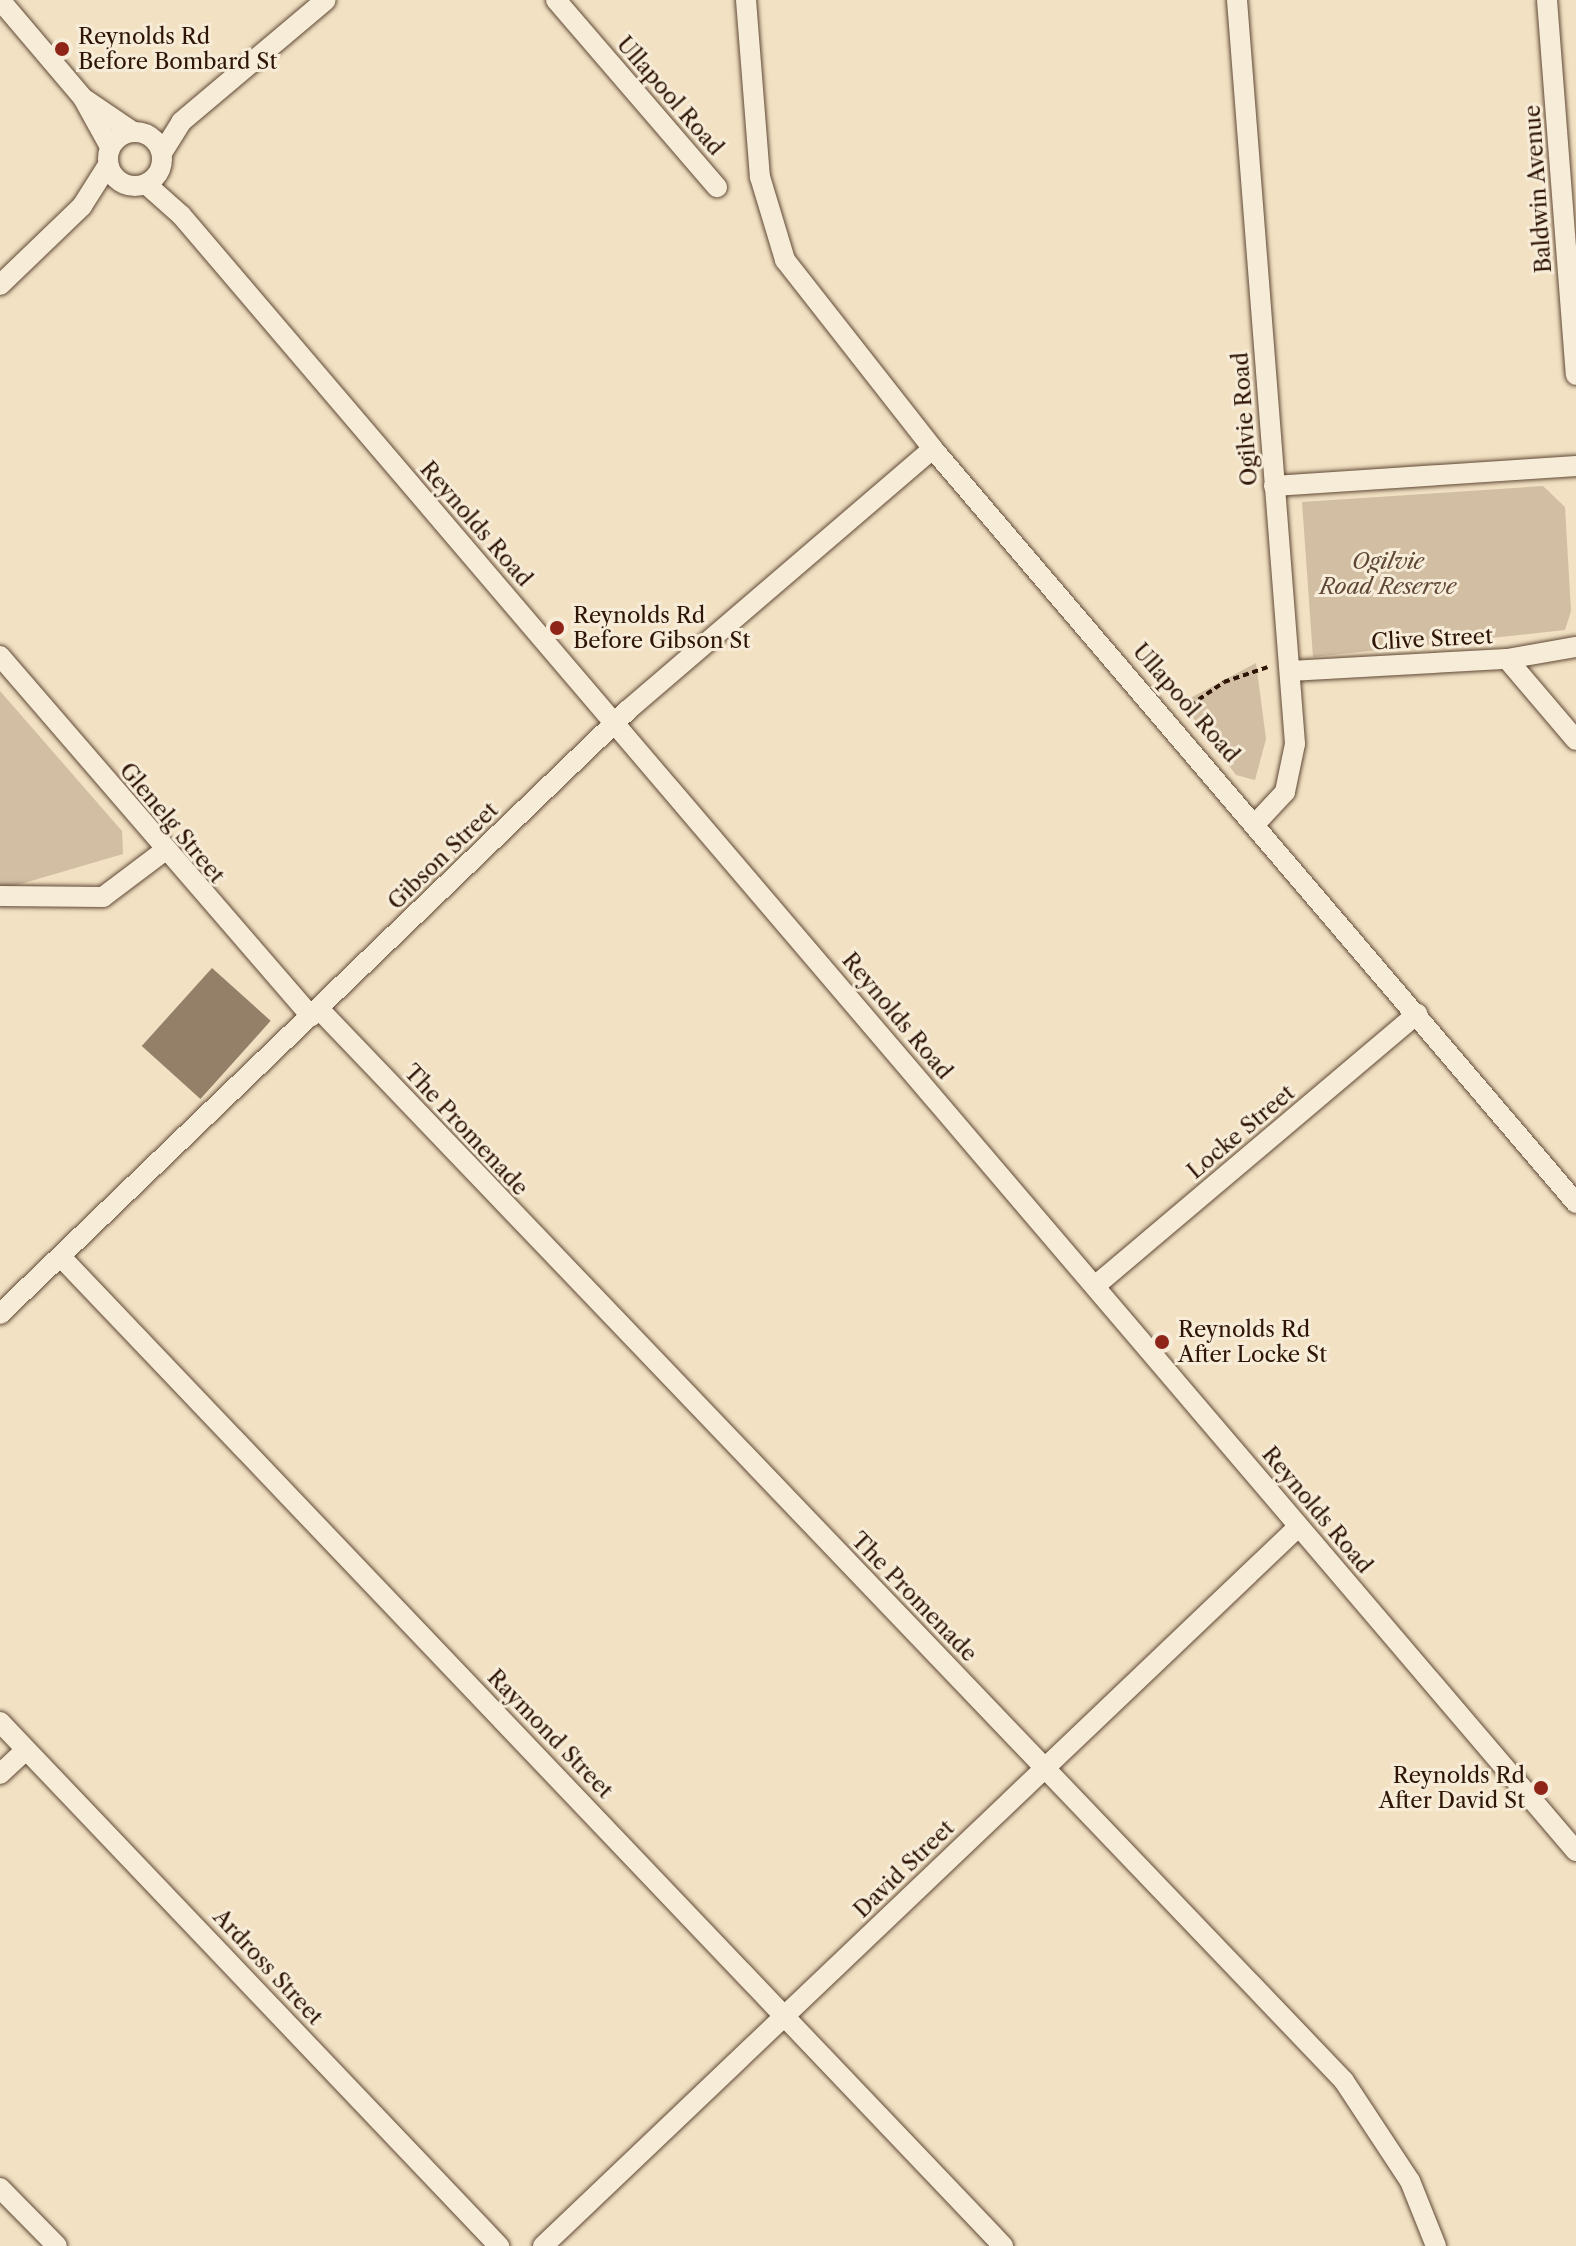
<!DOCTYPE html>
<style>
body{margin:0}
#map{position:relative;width:1576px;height:2246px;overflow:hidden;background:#f2e1c3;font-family:"Libre Caslon Text",serif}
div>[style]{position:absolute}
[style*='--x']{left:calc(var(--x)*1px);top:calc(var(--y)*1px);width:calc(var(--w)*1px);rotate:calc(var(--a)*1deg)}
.green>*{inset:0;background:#d1bea3}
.building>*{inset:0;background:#947f68;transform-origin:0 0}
.path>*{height:4px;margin-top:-2px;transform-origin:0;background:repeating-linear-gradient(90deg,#2e1506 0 6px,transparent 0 10px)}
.roads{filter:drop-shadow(0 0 2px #5f4835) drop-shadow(0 0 2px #5f4835)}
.minor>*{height:20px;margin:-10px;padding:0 10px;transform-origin:10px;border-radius:10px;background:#f7ecd8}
.minor>.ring{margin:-10px;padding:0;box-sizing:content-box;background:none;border:20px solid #f7ecd8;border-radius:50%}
.dots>*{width:22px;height:22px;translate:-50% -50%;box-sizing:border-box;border:4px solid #f7ecd8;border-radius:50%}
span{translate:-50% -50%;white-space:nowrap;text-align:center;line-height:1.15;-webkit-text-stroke:6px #f7ecd8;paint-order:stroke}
.poi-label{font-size:22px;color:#2e1506}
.left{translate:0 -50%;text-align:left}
.right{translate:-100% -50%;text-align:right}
.street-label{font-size:22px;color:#2e1506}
.park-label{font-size:22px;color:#5f4835;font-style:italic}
</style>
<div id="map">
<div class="green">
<i style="clip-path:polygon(1543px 486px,1565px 507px,1571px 611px,1565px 630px,1313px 657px,1302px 502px)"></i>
<i style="clip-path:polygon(1256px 663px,1266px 739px,1255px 780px,1236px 775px,1181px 703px)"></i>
<i style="clip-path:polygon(0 691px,122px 831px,123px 854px,0 890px)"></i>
</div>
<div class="building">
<i style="left:212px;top:968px;width:79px;height:105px;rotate:42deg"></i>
</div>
<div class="path">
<i style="--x:1182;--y:711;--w:51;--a:-34.6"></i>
<i style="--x:1224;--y:682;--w:46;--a:-18.8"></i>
</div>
<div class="roads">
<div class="minor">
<i style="--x:0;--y:0;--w:128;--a:49.7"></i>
<i style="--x:83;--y:98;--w:56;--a:61.1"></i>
<i style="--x:556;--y:0;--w:247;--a:49.3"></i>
<i style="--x:746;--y:0;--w:178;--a:85.5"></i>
<i style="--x:760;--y:177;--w:87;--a:73.2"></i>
<i style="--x:785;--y:260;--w:240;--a:51.9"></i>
<i style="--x:933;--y:449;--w:991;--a:49.54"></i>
<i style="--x:1237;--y:0;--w:746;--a:85.54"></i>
<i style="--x:1295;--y:744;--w:49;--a:101.8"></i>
<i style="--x:1285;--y:792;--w:41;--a:133"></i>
<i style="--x:1547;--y:0;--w:376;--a:85.6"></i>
<i style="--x:86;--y:100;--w:57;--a:34.2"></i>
<i class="ring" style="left:108px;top:132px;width:34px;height:34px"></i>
<i style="--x:162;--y:153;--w:36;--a:-58"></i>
<i style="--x:181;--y:122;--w:189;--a:-40.1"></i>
<i style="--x:146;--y:184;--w:47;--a:41.5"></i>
<i style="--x:181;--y:215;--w:2150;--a:49.55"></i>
<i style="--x:0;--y:285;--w:114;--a:-43.9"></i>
<i style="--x:82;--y:206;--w:49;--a:-57.6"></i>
<i style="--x:1274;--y:486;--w:303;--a:-3.8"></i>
<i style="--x:0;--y:656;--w:476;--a:49.2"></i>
<i style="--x:1507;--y:659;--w:106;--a:49.6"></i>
<i style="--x:1290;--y:671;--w:217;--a:-3.2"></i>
<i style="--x:1507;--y:659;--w:70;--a:-9.9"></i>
<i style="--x:0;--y:896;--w:103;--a:0.6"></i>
<i style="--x:103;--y:897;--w:76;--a:-37"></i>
<i style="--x:319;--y:1009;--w:1483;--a:46.28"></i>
<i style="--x:1344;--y:2081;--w:120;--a:56.6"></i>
<i style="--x:1410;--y:2181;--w:70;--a:68.2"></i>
<i style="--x:61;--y:1257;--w:1366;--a:46.39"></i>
<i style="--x:1095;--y:1286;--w:422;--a:-40.2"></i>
<i style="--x:0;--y:1314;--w:871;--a:-43.88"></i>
<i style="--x:628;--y:710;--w:401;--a:-40.6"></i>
<i style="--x:0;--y:1722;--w:724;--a:46.4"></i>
<i style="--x:0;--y:1774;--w:35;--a:-43"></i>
<i style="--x:0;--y:2188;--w:81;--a:45.5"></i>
<i style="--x:543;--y:2246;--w:1043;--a:-43.6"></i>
</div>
</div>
<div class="dots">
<i style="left:62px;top:49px;background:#8f2418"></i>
<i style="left:557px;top:628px;background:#8f2418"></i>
<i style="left:1162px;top:1342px;background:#8f2418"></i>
<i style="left:1541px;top:1788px;background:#8f2418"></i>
</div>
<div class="poi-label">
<span class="left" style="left:78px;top:49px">Reynolds Rd<br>Before Bombard St</span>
<span class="left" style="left:573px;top:628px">Reynolds Rd<br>Before Gibson St</span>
<span class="left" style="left:1178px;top:1342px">Reynolds Rd<br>After Locke St</span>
<span class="right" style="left:1525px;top:1788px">Reynolds Rd<br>After David St</span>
</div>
<div class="street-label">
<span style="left:670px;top:96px;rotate:49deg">Ullapool Road</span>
<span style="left:1538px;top:189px;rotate:-94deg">Baldwin Avenue</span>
<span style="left:1245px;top:419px;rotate:-94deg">Ogilvie Road</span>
<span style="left:476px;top:524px;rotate:49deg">Reynolds Road</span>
<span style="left:1432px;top:639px;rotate:-3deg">Clive Street</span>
<span style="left:1186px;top:703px;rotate:49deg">Ullapool Road</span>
<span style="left:172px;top:823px;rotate:50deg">Glenelg Street</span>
<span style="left:443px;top:856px;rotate:-44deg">Gibson Street</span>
<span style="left:897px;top:1016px;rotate:50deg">Reynolds Road</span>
<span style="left:466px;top:1130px;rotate:47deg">The Promenade</span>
<span style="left:1241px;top:1132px;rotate:-40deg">Locke Street</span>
<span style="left:1317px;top:1510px;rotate:50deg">Reynolds Road</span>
<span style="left:914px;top:1597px;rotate:46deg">The Promenade</span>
<span style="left:550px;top:1734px;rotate:46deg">Raymond Street</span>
<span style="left:904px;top:1869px;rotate:-44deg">David Street</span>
<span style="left:268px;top:1967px;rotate:47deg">Ardross Street</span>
</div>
<div class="park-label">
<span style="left:1388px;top:574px">Ogilvie<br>Road Reserve</span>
</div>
</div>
